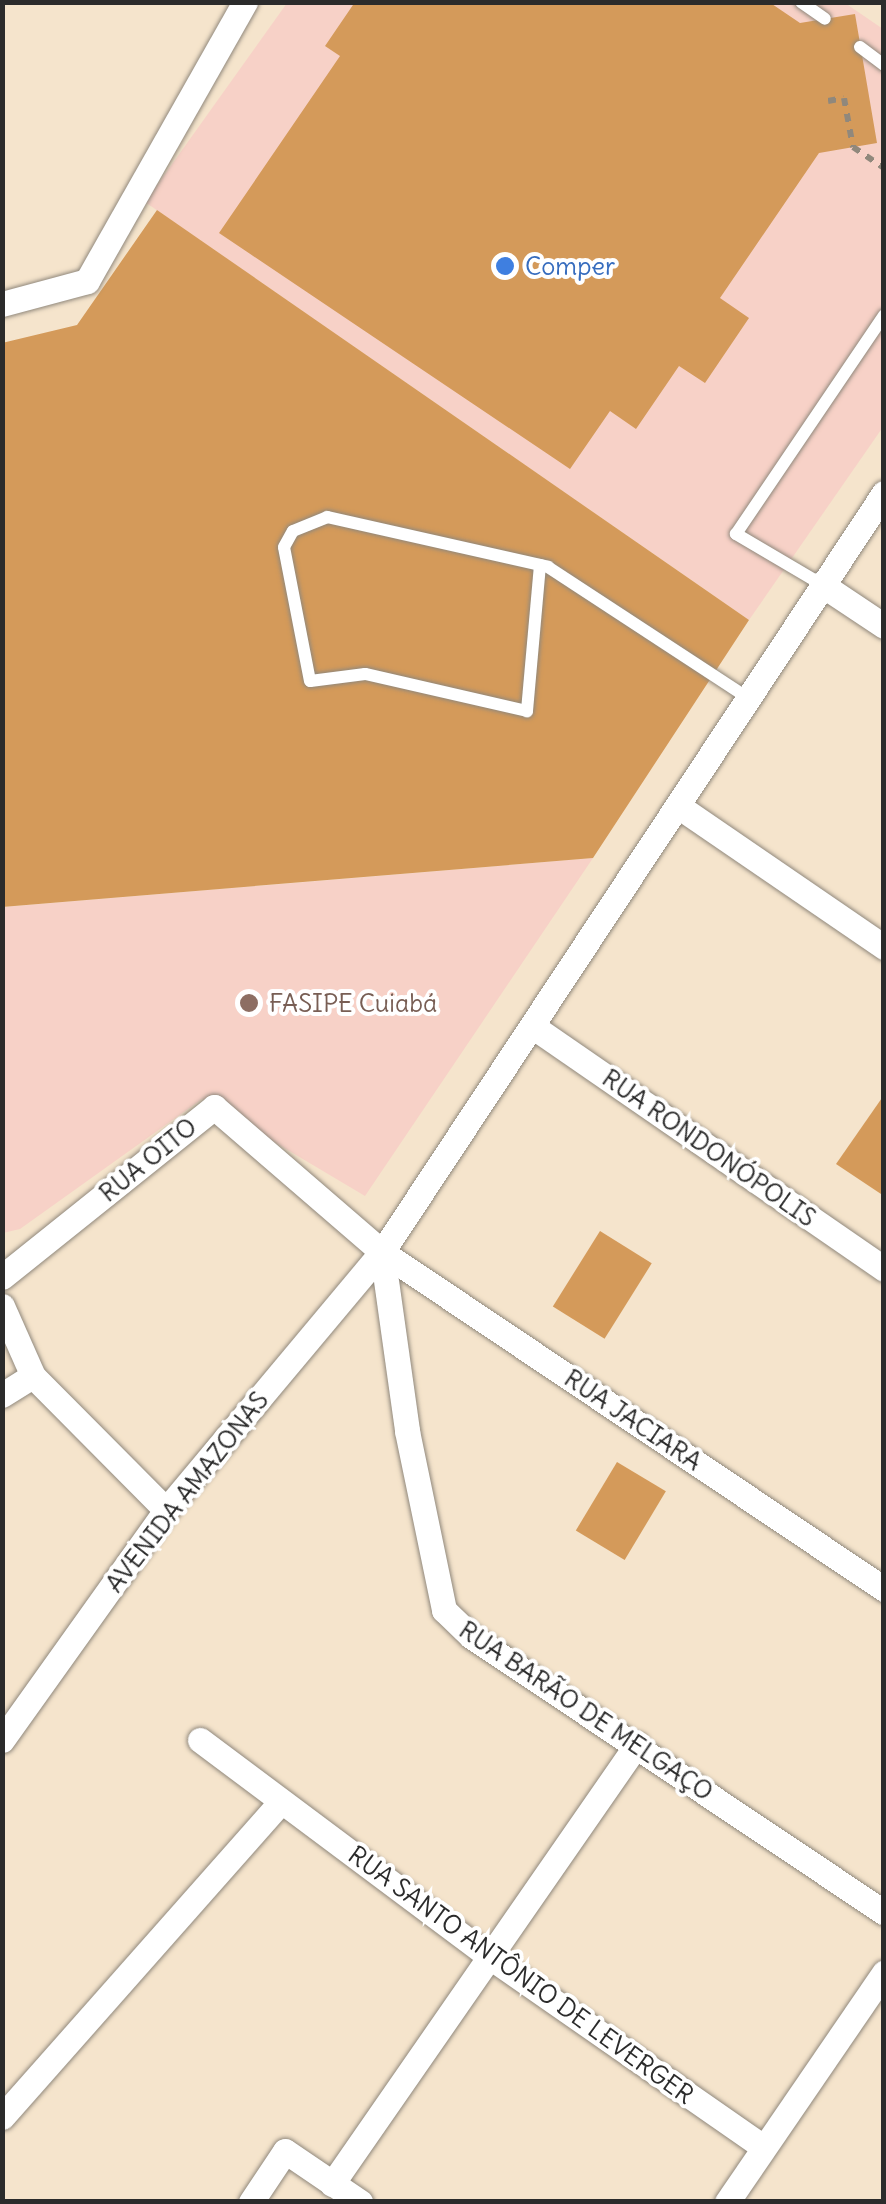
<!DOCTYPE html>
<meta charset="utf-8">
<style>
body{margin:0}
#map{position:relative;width:886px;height:2204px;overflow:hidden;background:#f5e4cc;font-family:Delius,sans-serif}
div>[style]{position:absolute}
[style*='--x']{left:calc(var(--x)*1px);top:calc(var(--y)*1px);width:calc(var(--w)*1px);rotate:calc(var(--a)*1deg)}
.built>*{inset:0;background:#f7d1c7}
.building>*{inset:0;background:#d49a5a;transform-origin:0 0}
.path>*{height:6px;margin-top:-3px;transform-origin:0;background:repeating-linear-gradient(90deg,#90887c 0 8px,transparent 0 16px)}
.roads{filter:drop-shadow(0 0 2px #90887c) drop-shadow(0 0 2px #90887c)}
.lane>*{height:12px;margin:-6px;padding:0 6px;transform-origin:6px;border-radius:6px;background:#fff}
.street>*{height:25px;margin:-12.5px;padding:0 12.5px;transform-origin:12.5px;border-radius:12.5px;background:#fff}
.dots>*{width:28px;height:28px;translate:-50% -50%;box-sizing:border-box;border:5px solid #fff;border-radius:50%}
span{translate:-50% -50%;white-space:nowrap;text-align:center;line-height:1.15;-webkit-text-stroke:8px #fff;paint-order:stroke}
.shop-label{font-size:25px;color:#366cbe}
.left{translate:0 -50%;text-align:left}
.education-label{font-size:25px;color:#785e54}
.street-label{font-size:25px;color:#2b2b2b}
.frame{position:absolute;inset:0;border:5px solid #2b2b2b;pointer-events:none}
</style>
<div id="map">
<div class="built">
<i style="clip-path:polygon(287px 3px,845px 3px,883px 29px,883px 427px,749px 620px,145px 202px)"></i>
<i style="clip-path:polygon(593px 858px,365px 1196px,202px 1099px,20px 1229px,3px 1233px,3px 907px)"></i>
</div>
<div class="building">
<i style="clip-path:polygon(355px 2px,769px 2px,800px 23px,855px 14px,877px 143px,819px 153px,720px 298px,749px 318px,705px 383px,679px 366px,636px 429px,610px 411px,570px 469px,219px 233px,340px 56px,325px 46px)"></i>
<i style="clip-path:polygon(157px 210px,749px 620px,593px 858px,2px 907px,2px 343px,77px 325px)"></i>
<i style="clip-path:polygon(884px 1095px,884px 1196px,836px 1164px)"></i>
<i style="left:600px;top:1231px;width:61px;height:89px;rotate:32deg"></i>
<i style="left:617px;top:1462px;width:57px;height:80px;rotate:31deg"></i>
</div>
<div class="path">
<i style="--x:828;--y:101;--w:16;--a:-11"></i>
<i style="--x:844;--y:98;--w:50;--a:79.6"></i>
<i style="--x:853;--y:147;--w:37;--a:34"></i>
</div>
<div class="roads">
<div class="lane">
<i style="--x:801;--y:2;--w:29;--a:35"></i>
<i style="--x:860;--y:47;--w:30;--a:37"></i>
<i style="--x:540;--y:565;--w:147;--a:95.1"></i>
<i style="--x:527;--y:711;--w:166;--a:-167.1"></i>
<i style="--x:365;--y:674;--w:55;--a:172.7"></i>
<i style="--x:310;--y:681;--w:136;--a:-101"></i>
<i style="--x:284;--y:547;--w:18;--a:-61"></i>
<i style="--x:293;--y:531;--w:37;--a:-22"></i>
<i style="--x:327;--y:517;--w:227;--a:12.7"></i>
<i style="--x:548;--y:567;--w:239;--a:33.2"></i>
<i style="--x:821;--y:584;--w:99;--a:-149.5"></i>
<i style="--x:736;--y:534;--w:264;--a:-55.9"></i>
</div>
<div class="street">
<i style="--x:2;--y:304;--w:88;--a:-15.1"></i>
<i style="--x:87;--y:281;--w:321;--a:-60.5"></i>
<i style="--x:821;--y:584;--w:76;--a:33.7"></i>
<i style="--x:678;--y:806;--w:250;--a:34.4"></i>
<i style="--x:535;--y:1028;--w:424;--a:34.6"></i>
<i style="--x:382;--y:1252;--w:181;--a:82"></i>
<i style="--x:407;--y:1431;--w:183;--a:78.3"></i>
<i style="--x:444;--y:1610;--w:37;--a:44"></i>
<i style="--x:471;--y:1636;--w:497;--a:33.8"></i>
<i style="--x:2;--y:1277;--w:272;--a:-38.7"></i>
<i style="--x:214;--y:1107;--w:222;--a:40.8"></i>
<i style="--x:382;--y:1252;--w:605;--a:33.87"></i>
<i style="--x:2;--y:1306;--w:77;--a:66.1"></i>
<i style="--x:33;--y:1376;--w:189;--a:45.2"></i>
<i style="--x:2;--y:1395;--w:36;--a:-32"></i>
<i style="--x:2;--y:1740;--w:282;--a:-54.5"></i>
<i style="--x:166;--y:1510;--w:336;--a:-50.1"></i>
<i style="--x:382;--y:1252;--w:910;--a:-56.52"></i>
<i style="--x:200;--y:1740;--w:362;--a:36.8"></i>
<i style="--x:490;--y:1957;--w:331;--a:34.8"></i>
<i style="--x:2;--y:2117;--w:421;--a:-48.5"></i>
<i style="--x:332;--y:2184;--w:535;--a:-55.27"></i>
<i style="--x:251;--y:2202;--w:61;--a:-56.3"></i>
<i style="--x:285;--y:2151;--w:91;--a:34.2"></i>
<i style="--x:727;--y:2202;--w:278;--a:-55.6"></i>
</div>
</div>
<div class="dots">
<i style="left:505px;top:266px;background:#3f7fe0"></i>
<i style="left:249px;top:1003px;background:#8d6e63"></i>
</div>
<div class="shop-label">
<span class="left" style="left:525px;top:266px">Comper</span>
</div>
<div class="education-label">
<span class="left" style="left:269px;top:1003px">FASIPE Cuiabá</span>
</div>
<div class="street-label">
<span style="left:709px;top:1148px;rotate:35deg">RUA RONDONÓPOLIS</span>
<span style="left:148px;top:1160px;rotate:-39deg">RUA OITO</span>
<span style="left:633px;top:1420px;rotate:34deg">RUA JACIARA</span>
<span style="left:187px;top:1492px;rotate:-52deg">AVENIDA AMAZONAS</span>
<span style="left:586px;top:1711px;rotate:34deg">RUA BARÃO DE MELGAÇO</span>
<span style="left:521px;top:1975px;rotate:36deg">RUA SANTO ANTÔNIO DE LEVERGER</span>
</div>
<div class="frame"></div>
</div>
